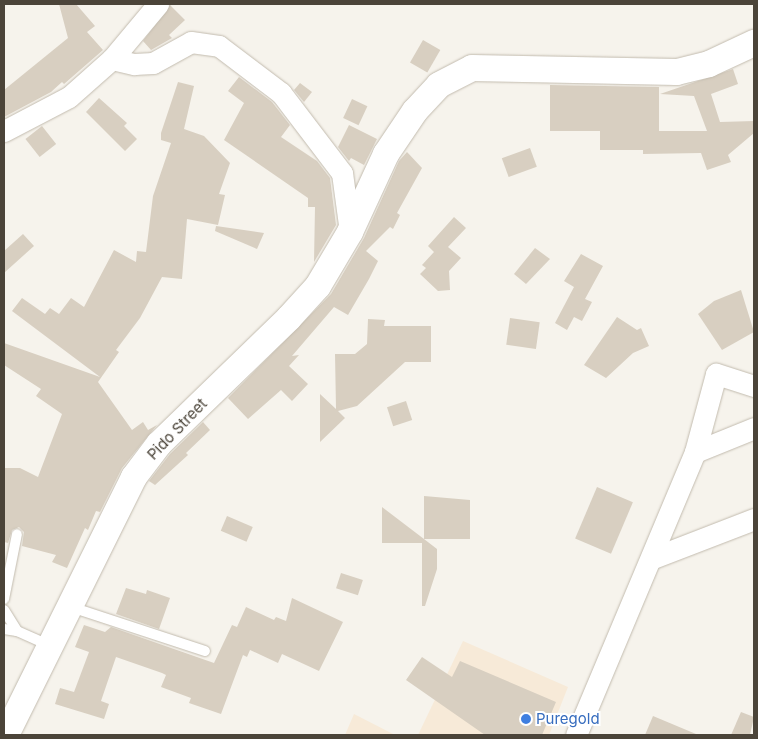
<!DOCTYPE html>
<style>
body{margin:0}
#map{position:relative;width:758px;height:739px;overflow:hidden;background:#f6f3ec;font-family:Inter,sans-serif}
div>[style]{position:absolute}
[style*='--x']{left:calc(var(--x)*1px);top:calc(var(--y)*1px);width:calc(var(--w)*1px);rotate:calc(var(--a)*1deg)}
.commercial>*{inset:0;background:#f7ead8}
.building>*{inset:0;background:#d8cfc1;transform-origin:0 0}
.roads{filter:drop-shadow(0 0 1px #c2bbae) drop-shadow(0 0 1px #c2bbae)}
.service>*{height:10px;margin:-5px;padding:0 5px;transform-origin:5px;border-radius:5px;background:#fff}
.minor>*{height:21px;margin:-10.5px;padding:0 10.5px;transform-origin:10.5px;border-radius:10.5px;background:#fff}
.tertiary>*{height:26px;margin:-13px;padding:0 13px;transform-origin:13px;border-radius:13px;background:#fff}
.dots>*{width:14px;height:14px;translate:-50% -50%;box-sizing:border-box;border:2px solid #fff;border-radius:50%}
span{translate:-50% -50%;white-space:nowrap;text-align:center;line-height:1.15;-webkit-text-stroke:4px #fff;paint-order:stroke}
.street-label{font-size:15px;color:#4b4439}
.shop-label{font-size:15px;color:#366cbe}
.left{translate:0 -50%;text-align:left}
.frame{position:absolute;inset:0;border:5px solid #4b4439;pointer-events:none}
</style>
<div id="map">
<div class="commercial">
<i style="clip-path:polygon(463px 641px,568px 687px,549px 735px,418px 735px)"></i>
<i style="clip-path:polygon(354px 714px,395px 735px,345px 735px)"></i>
</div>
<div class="building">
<i style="clip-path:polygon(59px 4px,76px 4px,95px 26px,87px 32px,103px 50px,64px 84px,62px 82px,51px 92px,4px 117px,4px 90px,68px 38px)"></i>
<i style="clip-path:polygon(170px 5px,185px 20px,169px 35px,172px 38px,151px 50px,143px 41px)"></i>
<i style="left:423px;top:40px;width:20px;height:26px;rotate:30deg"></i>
<i style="clip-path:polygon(733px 69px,738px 84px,711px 94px,720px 122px,754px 121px,754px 133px,728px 155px,731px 162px,707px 170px,701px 153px,643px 154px,643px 150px,600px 150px,600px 131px,550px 131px,550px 85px,659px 87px,659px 131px,707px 131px,694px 96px,660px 94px)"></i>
<i style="clip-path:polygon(239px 77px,272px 102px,290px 125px,281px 137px,317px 161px,330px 178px,336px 225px,314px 262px,315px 207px,308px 207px,308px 198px,224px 140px,244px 103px,228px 91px)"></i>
<i style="clip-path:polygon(178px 82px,194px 86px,184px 129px,204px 136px,230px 163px,219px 194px,225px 195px,218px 225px,187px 219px,182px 279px,162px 277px,140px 318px,116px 350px,119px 352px,98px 382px,132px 430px,143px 422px,148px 430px,157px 425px,122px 468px,100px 512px,96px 511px,88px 530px,85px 528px,67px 568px,52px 562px,56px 555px,22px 546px,24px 532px,19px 527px,12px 530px,8px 543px,4px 542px,4px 468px,20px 468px,38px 477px,62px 414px,36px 396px,41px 389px,4px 365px,4px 343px,100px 377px,12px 311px,22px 298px,45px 314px,50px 308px,59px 314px,71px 298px,84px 307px,114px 250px,136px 262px,137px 251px,146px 252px,153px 196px,171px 143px,161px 140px,161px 133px)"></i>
<i style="clip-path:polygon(300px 83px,312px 92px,304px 102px,294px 90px)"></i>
<i style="clip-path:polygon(99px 98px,127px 123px,124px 126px,137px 139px,125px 151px,86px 112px)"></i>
<i style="left:352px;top:99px;width:17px;height:21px;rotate:25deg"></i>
<i style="clip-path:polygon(349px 125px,377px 139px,364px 165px,351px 158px,349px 161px,338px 147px)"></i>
<i style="left:42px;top:126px;width:23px;height:21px;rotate:52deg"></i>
<i style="left:530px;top:148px;width:20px;height:30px;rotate:70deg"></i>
<i style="clip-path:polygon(407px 152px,422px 168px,397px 213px,400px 215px,393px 229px,390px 227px,366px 251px,378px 261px,369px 279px,348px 315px,334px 307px,292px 356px,299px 355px,289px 366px,308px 384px,292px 401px,281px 390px,248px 419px,228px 398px,331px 294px,364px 238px,399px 161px)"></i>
<i style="clip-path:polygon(454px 217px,466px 228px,448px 247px,461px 258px,449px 271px,450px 290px,438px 291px,420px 274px,426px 268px,422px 265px,434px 252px,428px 246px)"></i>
<i style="clip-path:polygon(216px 226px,264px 233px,257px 249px,215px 231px)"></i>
<i style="clip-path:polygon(23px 234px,34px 246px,4px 273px,4px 251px)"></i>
<i style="clip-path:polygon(535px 248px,550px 259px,526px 284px,514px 274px)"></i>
<i style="clip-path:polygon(581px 254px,603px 266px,585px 299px,592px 302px,582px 321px,574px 317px,567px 330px,555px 323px,574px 287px,564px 281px)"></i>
<i style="clip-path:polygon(741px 290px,754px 332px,722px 350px,698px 314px,714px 301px)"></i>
<i style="clip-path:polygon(617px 317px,637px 330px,641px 328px,649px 346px,633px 353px,606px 378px,584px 365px)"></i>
<i style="left:510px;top:318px;width:30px;height:27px;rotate:8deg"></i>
<i style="clip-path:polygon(368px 319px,385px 320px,384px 326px,431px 326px,431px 362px,405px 362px,357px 406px,338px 411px,345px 418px,320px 442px,320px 394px,336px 409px,335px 354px,355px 354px,367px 344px)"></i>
<i style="left:406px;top:401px;width:20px;height:20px;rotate:72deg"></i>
<i style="clip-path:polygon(203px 422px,210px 430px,186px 453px,188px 455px,155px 485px,149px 481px,170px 454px)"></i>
<i style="left:597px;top:487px;width:39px;height:56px;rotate:23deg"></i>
<i style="clip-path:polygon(424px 496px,470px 500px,470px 539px,424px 539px,437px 549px,437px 569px,425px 606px,422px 606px,422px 543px,382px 543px,382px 507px,424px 539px)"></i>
<i style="left:227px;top:516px;width:28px;height:16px;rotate:23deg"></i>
<i style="left:341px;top:573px;width:23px;height:16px;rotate:18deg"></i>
<i style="clip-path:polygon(126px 588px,146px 594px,147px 590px,170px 598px,159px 629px,116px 614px)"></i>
<i style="clip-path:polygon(292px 598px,343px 622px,319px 671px,282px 654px,278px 663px,250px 650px,247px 657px,243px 655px,221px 714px,189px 703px,191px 698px,161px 687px,166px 675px,162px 673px,116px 657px,101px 701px,109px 704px,104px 719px,55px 704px,60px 688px,74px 692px,89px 652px,75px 647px,84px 625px,105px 632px,111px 627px,214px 663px,232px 625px,237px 627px,246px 607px,274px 620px,276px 617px,286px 621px)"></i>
<i style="clip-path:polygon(422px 657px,452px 677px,460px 661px,556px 702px,542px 735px,485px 735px,406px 680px)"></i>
<i style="clip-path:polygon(741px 712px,754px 717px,750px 735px,731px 735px)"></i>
<i style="clip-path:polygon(653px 716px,696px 734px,696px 735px,645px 735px)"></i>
</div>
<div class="roads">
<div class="service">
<i style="--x:4;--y:599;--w:66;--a:-78.7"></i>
<i style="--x:71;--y:607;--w:141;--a:18.2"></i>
<i style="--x:4;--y:610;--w:25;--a:58"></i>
<i style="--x:4;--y:629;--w:13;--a:9"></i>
<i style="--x:17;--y:631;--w:36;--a:24"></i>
</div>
<div class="minor">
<i style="--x:112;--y:59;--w:23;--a:13"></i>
<i style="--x:134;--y:64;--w:19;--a:-3"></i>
<i style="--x:153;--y:63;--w:43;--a:-28.9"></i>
<i style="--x:191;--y:42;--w:28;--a:8"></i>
<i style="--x:219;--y:46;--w:78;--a:37.2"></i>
<i style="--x:281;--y:93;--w:101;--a:52.7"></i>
<i style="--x:342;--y:173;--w:60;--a:82.3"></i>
<i style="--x:4;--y:131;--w:73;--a:-27.6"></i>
<i style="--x:69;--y:97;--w:57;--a:-41.5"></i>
<i style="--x:112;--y:59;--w:72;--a:-50.1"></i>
<i style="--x:754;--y:386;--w:40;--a:-162"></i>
<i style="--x:716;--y:374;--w:81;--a:105.1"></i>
<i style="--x:695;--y:452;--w:64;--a:-22.1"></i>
<i style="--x:653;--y:558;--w:108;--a:-21.1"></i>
<i style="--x:576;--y:735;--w:307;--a:-67.2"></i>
</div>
<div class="tertiary">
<i style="--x:6;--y:735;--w:288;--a:-63.6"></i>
<i style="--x:134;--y:477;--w:41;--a:-52.9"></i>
<i style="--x:159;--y:444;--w:181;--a:-44.1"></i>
<i style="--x:289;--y:318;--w:43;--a:-47.8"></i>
<i style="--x:318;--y:286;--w:63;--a:-59.3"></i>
<i style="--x:350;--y:232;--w:86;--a:-65.2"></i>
<i style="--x:386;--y:154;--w:52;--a:-56"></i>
<i style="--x:415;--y:111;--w:35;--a:-47"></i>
<i style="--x:439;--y:85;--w:37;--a:-27"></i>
<i style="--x:472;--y:68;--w:205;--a:1.1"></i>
<i style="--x:677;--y:72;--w:33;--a:-14"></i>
<i style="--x:709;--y:64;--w:50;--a:-25"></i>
</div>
</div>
<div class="dots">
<i style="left:526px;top:719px;background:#3f7fe0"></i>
</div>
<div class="street-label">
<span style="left:177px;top:429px;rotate:-46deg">Pido Street</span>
</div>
<div class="shop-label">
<span class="left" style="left:536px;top:719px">Puregold</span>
</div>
<div class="frame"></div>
</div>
